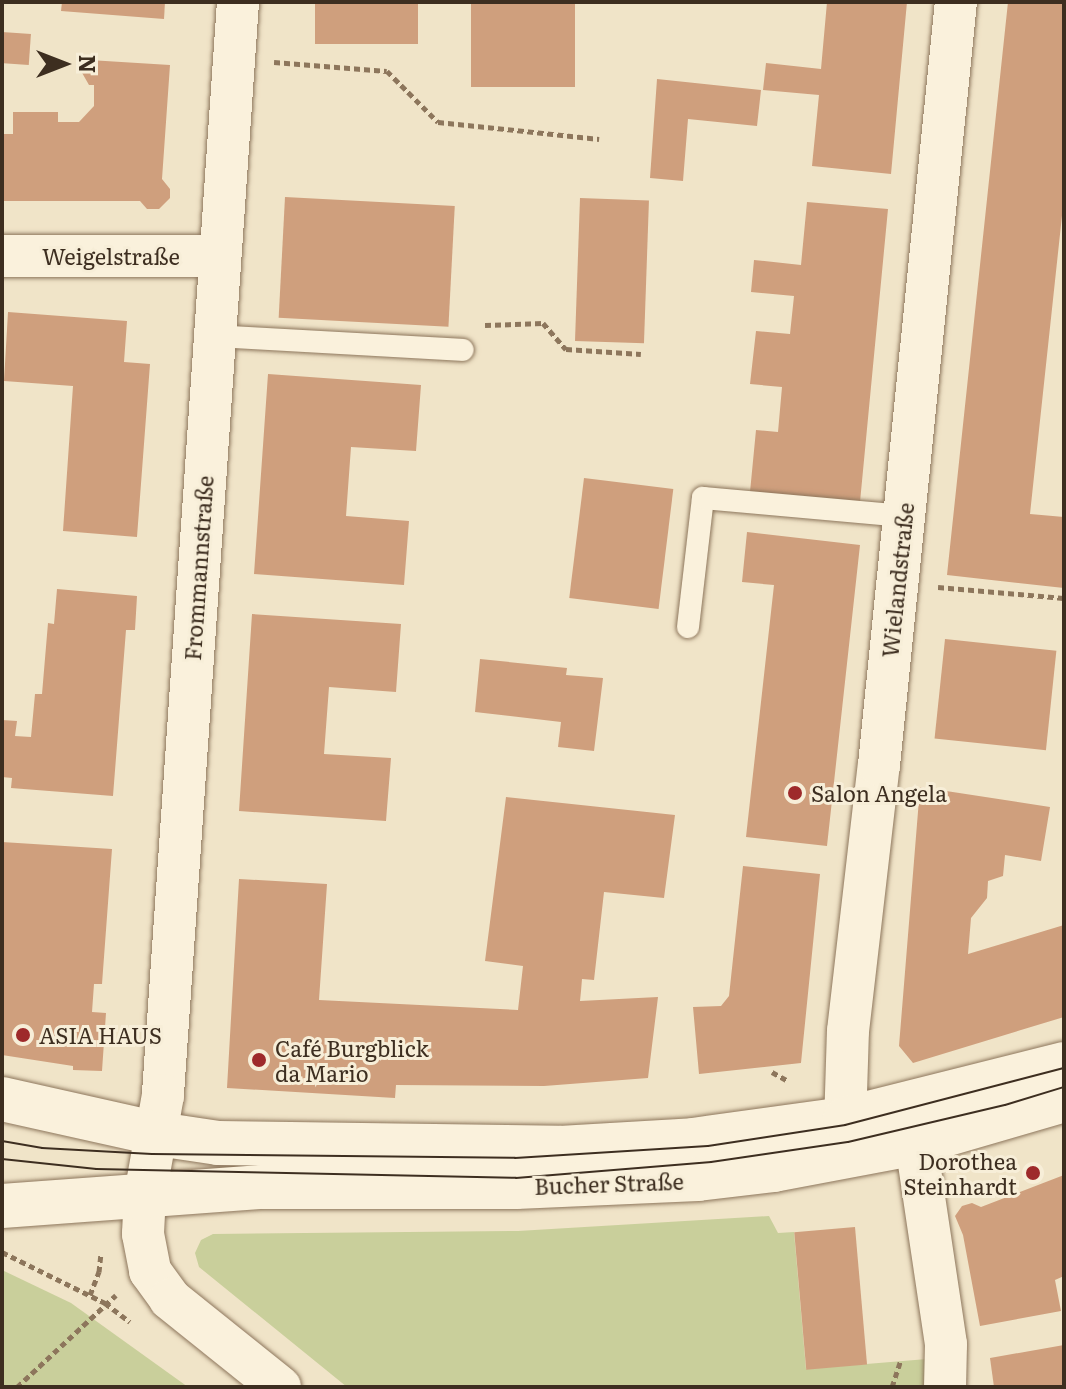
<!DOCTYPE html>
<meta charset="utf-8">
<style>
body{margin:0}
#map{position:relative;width:1066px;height:1389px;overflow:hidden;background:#f0e4c8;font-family:Literata,serif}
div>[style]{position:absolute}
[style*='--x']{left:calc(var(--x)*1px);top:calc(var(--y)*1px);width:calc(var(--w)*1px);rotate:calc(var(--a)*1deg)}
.green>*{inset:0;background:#c9cf9b}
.building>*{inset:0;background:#cf9f7d;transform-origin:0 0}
.path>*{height:5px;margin-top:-2.5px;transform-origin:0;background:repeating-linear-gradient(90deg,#8d765c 0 6px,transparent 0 10px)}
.roads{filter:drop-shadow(0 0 2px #8d765c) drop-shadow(0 0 2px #8d765c)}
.lane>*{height:22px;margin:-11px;padding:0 11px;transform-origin:11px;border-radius:11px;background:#faf1dc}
.street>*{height:42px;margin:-21px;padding:0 21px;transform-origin:21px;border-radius:21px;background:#faf1dc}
.secondary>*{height:44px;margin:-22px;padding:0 22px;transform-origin:22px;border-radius:22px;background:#faf1dc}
.tram>*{height:2px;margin:-1px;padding:0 1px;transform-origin:1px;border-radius:1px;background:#3d2e20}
.dots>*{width:22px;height:22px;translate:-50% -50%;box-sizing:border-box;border:4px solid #f7eed8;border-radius:50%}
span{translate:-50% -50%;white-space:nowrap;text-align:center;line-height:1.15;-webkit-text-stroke:6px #f7eed8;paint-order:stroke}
.street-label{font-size:22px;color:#3d2e20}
.poi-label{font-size:22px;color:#3d2e20}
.left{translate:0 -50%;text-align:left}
.right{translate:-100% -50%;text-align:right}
.frame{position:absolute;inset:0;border:4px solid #3d2e20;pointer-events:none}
.north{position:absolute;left:24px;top:24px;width:80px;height:80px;-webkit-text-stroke:6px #f7eed8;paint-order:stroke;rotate:90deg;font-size:22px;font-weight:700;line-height:32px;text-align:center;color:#3d2e20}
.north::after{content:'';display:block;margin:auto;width:28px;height:36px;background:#3d2e20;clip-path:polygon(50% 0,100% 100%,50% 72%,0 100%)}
</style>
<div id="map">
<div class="green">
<i style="clip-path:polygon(769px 1216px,778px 1233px,794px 1232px,806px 1369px,927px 1359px,927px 1387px,347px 1387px,199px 1267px,195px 1253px,201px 1240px,213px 1234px,518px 1231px)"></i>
<i style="clip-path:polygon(2px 1270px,71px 1303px,188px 1387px,2px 1387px)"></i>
</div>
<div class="building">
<i style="clip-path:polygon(62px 2px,165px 2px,164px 19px,61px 11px)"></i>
<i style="left:315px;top:2px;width:103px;height:42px"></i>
<i style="left:471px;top:2px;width:104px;height:85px"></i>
<i style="clip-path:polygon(827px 2px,907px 2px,891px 174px,812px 166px,819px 95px,763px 90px,766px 63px,821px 69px)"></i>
<i style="clip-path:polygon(1008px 2px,1064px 2px,1064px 197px,1030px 514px,1064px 517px,1064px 588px,947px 575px)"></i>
<i style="left:2px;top:32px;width:29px;height:31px;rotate:4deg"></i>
<i style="clip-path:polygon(89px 60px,170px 65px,162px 179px,170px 189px,170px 198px,159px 209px,147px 209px,140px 201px,2px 201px,2px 134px,13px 134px,13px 112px,58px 112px,58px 122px,79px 122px,94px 106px,94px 85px,89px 85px,81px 71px)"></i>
<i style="clip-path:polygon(657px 79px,761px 90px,757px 126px,688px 119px,683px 181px,650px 178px)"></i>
<i style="left:285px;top:197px;width:170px;height:121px;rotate:3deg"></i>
<i style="left:580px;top:198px;width:69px;height:143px;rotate:2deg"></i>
<i style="clip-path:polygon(807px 202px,888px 209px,860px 502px,750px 492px,756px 430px,778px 432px,782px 387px,750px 384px,756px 331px,790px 334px,794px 296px,751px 292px,754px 260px,801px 265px)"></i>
<i style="clip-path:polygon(8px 312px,127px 321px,124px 362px,150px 364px,137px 537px,63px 531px,73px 386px,4px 381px)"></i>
<i style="clip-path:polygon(268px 374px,421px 385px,416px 451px,351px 447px,346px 516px,409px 521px,404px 585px,254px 574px)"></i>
<i style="left:584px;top:478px;width:90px;height:121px;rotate:7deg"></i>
<i style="clip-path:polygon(747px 532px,860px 545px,827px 846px,746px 837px,774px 585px,742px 582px)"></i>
<i style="clip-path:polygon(57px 589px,137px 596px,135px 630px,126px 630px,113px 796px,11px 788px,12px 778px,2px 777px,2px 720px,17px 721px,15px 736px,31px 737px,35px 694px,42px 694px,48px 623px,54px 624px)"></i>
<i style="clip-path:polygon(252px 614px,401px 624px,396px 692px,329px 687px,324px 754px,391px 758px,386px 821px,239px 811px)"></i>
<i style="left:945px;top:639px;width:112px;height:100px;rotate:6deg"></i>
<i style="clip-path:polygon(480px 659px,567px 668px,566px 675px,603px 678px,594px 751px,558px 747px,561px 722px,475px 712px)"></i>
<i style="clip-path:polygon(920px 787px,1050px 807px,1041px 861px,1005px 855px,1003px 876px,988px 881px,987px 898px,971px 918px,968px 954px,1064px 925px,1064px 1017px,913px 1063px,899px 1046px)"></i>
<i style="clip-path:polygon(506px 797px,675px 815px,664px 898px,604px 892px,594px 980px,582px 979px,581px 991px,580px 1001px,658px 997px,648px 1078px,544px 1086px,396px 1085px,395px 1098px,227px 1088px,239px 879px,327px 884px,319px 1000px,518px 1010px,523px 966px,485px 961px)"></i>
<i style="clip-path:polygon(2px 842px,112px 849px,102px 984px,94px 984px,92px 1012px,106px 1013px,102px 1071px,73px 1070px,73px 1066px,2px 1055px)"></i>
<i style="clip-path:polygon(743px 866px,820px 874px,801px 1063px,699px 1074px,693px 1007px,721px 1006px,729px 996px)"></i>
<i style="clip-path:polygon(1064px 1175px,1064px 1276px,1055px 1280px,1061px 1311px,980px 1326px,963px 1235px,955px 1216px,962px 1206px,972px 1203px,981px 1207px)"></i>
<i style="left:855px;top:1227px;width:138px;height:61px;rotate:85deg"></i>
<i style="clip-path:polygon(1064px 1345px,1064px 1387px,994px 1387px,990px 1358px)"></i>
</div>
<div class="path">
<i style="--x:274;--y:62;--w:113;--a:4.6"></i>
<i style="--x:387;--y:71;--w:72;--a:45"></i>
<i style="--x:438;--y:122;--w:162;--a:6"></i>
<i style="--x:485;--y:325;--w:58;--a:-2"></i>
<i style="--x:543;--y:323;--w:35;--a:49"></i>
<i style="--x:566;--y:349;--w:75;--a:3.8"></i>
<i style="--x:938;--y:587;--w:126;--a:5"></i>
<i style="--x:772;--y:1072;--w:18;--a:29"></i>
<i style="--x:2;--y:1252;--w:115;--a:26.3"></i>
<i style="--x:105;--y:1303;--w:31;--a:37"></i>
<i style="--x:90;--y:1295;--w:25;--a:-69"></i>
<i style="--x:99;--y:1272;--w:19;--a:-84"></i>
<i style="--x:17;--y:1387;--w:135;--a:-42.9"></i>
<i style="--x:892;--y:1387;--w:29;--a:-72"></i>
</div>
<div class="roads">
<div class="lane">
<i style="--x:214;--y:336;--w:249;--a:3.2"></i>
<i style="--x:688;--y:627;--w:130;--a:-83.4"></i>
<i style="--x:703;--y:498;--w:202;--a:5.1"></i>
</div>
<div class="street">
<i style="--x:238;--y:2;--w:1096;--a:93.93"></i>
<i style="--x:163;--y:1095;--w:102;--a:100.2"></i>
<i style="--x:145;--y:1195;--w:39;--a:93"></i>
<i style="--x:143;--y:1234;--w:38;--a:79"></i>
<i style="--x:150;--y:1271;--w:34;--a:54"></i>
<i style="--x:170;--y:1299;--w:141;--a:38.7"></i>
<i style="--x:2;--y:256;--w:217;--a:0"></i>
<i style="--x:911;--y:1110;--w:237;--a:81.5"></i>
<i style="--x:946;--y:1344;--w:43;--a:91.3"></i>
<i style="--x:849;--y:1151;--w:26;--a:-99"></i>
<i style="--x:845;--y:1125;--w:94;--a:-88.2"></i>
<i style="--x:848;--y:1031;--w:268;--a:-83.4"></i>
<i style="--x:879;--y:765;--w:767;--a:-84.24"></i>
</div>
<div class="secondary">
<i style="--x:2;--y:1099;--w:160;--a:12.6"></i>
<i style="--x:158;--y:1134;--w:61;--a:8.5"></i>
<i style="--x:218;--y:1143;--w:342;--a:0.8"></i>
<i style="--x:560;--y:1148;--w:133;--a:-3.4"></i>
<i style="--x:693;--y:1140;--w:153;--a:-7.9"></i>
<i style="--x:845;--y:1119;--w:226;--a:-14.1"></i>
<i style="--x:2;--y:1206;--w:261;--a:-4.2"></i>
<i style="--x:262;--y:1187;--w:254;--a:0"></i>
<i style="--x:516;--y:1187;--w:182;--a:-2.5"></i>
<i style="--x:698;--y:1179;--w:77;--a:-6.8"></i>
<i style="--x:774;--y:1170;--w:146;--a:-10.7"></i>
<i style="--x:917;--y:1143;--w:153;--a:-16.3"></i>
</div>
</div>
<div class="tram">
<i style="--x:2;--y:1141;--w:41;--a:9.9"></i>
<i style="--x:42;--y:1148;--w:110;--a:3.1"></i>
<i style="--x:152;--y:1154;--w:363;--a:0.6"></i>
<i style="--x:515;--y:1158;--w:193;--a:-3.6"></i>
<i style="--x:708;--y:1146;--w:139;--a:-8.7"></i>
<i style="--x:845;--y:1125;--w:226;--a:-14.6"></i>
<i style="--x:2;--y:1159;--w:95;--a:6.1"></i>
<i style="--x:96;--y:1169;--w:420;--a:1.2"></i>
<i style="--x:516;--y:1178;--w:196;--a:-4.7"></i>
<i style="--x:711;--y:1162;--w:138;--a:-8.3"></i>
<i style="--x:848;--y:1142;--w:161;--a:-13.3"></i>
<i style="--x:1005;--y:1105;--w:62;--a:-17"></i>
</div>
<div class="dots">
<i style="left:795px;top:793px;background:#9e2a2b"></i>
<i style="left:23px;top:1035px;background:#9e2a2b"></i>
<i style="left:259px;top:1060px;background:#9e2a2b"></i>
<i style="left:1033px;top:1173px;background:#9e2a2b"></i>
</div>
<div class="street-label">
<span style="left:111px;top:256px">Weigelstraße</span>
<span style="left:198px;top:568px;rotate:-86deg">Frommannstraße</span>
<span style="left:897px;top:580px;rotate:-84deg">Wielandstraße</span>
<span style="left:609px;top:1183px;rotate:-2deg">Bucher Straße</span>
</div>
<div class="poi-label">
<span class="left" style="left:811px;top:793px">Salon Angela</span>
<span class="left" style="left:39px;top:1035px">ASIA HAUS</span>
<span class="left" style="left:275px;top:1060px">Café Burgblick<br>da Mario</span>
<span class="right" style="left:1017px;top:1173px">Dorothea<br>Steinhardt</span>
</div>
<div class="frame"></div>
<div class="north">N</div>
</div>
